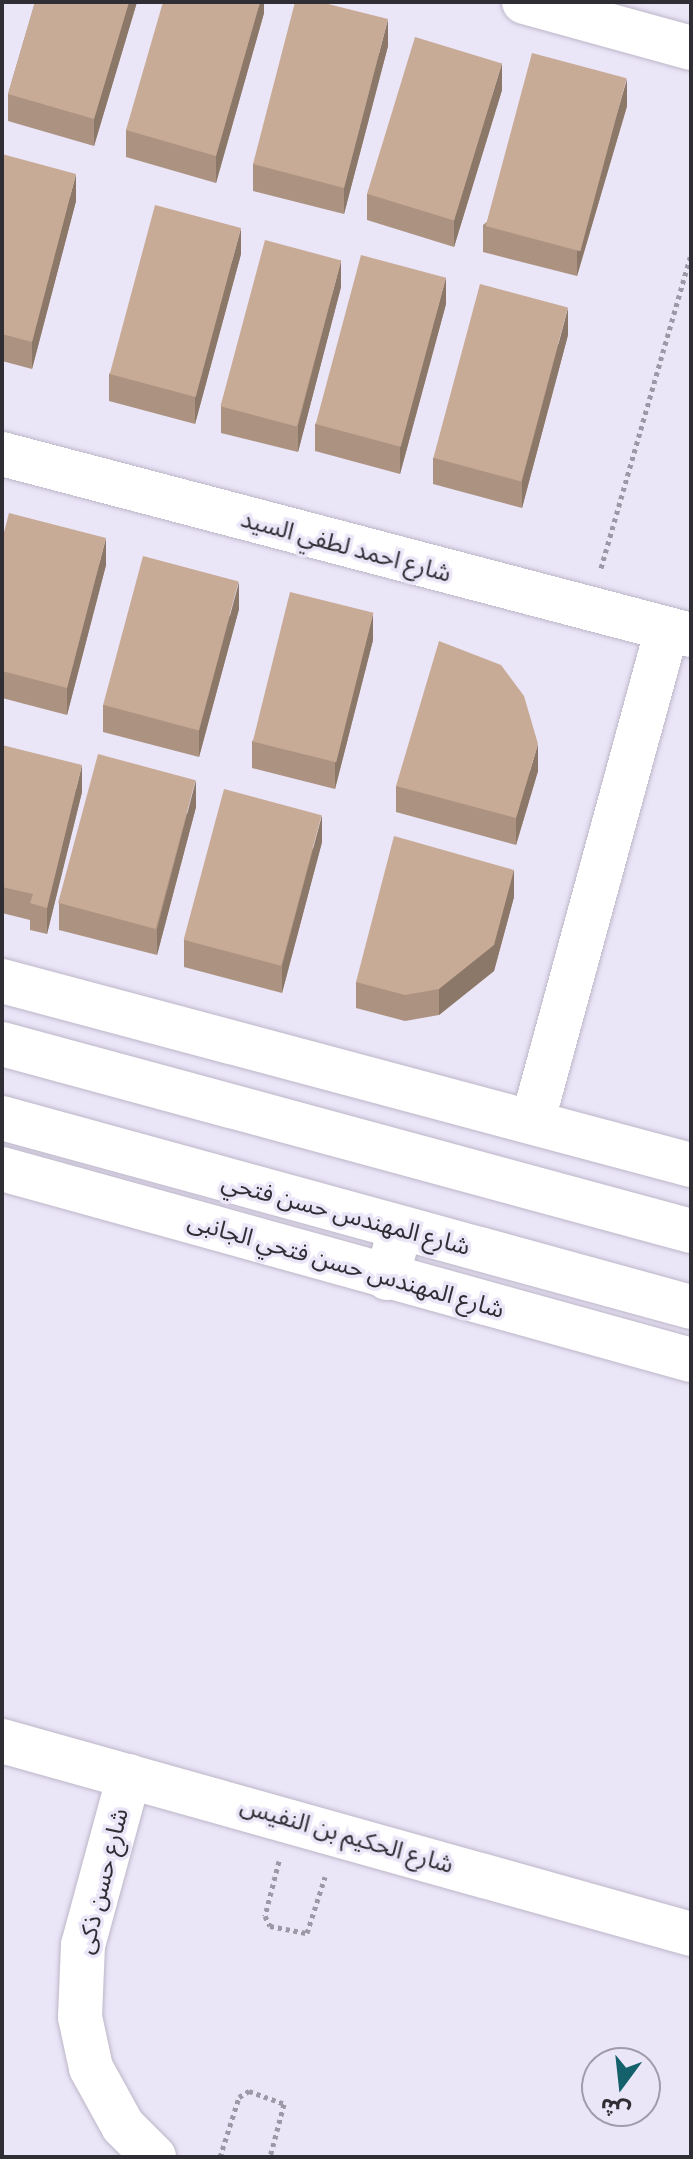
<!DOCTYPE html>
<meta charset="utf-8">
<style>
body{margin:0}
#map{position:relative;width:693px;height:2159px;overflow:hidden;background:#ebe5f8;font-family:"Zilla Slab","Noto Sans Arabic",serif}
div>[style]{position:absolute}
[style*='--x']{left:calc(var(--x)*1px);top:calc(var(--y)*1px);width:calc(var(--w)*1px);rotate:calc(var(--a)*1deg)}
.path>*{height:5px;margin-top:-2.5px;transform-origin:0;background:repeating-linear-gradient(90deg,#9c98a6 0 4px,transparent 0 8px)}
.roads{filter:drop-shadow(0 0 2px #bcb6c8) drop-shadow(0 0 2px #bcb6c8)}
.minor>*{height:44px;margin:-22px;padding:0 22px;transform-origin:22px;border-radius:22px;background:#fff}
.tertiary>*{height:44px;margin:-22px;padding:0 22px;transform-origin:22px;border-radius:22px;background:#fff}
.secondary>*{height:44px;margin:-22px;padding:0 22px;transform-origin:22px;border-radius:22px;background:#fff}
.wall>*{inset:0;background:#ac9381}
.shaded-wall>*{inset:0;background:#8c7869}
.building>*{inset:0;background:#c8ab96;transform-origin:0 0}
span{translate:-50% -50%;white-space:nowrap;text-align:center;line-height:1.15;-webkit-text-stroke:7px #ebe5f8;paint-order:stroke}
.street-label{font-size:24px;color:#302e35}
.frame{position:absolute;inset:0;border:4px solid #302e35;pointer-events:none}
.north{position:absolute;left:581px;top:2047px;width:80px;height:80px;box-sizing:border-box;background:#ebe5f8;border:2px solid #a09caa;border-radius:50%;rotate:195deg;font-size:22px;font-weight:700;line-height:32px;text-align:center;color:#302e35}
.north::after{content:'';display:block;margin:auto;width:28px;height:36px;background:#14616b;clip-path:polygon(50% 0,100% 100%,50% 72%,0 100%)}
</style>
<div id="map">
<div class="path">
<i style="--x:601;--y:568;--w:327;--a:-74"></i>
<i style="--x:279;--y:1861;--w:57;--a:104.3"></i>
<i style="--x:265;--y:1916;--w:11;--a:63"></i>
<i style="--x:270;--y:1926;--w:38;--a:11"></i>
<i style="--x:307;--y:1933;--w:59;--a:-72.2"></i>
<i style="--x:220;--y:2157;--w:63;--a:-72.4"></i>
<i style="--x:239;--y:2097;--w:12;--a:-31"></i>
<i style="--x:249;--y:2091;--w:37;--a:20"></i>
<i style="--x:284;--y:2104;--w:55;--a:104.8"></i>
</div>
<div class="roads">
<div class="minor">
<i style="--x:524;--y:2;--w:173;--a:15.4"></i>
<i style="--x:2;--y:454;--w:712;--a:14.72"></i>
<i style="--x:533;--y:1120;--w:509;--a:-74.74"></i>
<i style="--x:2;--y:1741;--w:716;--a:15.65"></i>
<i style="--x:129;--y:1776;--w:175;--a:105.2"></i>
<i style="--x:83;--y:1945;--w:72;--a:92.4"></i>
<i style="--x:80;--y:2017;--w:52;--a:77.8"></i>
<i style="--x:91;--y:2068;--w:66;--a:61.1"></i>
<i style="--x:123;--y:2126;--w:44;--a:45"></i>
</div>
<div class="tertiary">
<i style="--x:2;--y:981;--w:713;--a:14.95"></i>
<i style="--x:2;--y:1169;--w:715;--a:15.49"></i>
</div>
<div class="secondary">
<i style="--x:2;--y:1044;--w:714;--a:15.18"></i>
<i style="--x:2;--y:1118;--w:714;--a:15.34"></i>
<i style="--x:387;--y:1278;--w:51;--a:-75.1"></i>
</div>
</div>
<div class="wall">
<i style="clip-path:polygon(35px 2px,137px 2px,94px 146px,8px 121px,8px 94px)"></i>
<i style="clip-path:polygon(264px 2px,264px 13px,216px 183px,126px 157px,126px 130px)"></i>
<i style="clip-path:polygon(388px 46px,344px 214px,253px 191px,253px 164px)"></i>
<i style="clip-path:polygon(502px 90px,454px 247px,367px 220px,367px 194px)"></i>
<i style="clip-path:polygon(627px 106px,577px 276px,483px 252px,483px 225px)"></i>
<i style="clip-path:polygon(2px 154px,76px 201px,32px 369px,2px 361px)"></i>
<i style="clip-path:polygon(241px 254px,195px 424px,109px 401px,109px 374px)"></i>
<i style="clip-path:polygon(341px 287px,298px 452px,221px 433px,221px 406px)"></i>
<i style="clip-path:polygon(446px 304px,400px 474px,315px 451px,315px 424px)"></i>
<i style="clip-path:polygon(568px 335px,522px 508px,433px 484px,433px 458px)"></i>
<i style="clip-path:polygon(2px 540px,106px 565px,67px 715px,2px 698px)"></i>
<i style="clip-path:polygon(239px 609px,199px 757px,103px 732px,103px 705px)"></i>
<i style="clip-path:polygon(373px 640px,335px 789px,252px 768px,252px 741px)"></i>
<i style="clip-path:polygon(2px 745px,82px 792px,47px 934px,30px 930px,30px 920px,2px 913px)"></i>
<i style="clip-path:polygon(538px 771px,516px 845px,396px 812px,396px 786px)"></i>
<i style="clip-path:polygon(196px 807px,157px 955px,59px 930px,59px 903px)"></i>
<i style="clip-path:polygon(322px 842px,282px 993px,184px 967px,184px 940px)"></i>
<i style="clip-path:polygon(514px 897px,494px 971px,439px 1015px,405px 1021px,356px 1008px,356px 982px)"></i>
</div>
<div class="shaded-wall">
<i style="clip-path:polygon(129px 2px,137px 2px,94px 146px,94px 119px)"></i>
<i style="clip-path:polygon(260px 2px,264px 2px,264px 13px,216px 183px,216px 156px)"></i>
<i style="clip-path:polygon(388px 19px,388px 46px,344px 214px,344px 188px)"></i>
<i style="clip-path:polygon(502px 63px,502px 90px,454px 247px,454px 220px)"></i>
<i style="clip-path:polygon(627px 79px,627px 106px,577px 276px,577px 249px)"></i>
<i style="clip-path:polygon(76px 174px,76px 201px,32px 369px,32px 342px)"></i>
<i style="clip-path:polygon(241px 228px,241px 254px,195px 424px,195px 397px)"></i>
<i style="clip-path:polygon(341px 260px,341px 287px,298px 452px,298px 426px)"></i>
<i style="clip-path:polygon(446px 277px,446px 304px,400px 474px,400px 447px)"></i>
<i style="clip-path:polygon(568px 308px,568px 335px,522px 508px,522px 481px)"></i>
<i style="clip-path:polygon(106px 538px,106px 565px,67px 715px,67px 688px)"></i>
<i style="clip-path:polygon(239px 582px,239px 609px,199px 757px,199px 731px)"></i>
<i style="clip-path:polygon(373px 613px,373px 640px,335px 789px,335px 763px)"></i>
<i style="clip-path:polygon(538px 744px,538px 771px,516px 845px,516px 818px)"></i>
<i style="clip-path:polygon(82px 765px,82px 792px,47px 934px,47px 908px)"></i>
<i style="clip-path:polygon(196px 780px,196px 807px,157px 955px,157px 929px)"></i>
<i style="clip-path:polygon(322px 815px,322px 842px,282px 993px,282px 966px)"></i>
<i style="clip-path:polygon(514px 870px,514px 897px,494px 971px,439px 1015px,439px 989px)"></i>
</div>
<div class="building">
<i style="clip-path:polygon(35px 2px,129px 2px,94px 119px,8px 94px)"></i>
<i style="clip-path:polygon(163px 2px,260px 2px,216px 156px,126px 130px)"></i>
<i style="clip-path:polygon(295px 2px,320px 2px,388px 19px,344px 188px,253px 164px)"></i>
<i style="left:415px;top:37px;width:91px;height:164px;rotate:17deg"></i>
<i style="left:532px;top:53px;width:98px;height:179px;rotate:15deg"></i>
<i style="clip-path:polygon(2px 154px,76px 174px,32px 342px,2px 334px)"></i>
<i style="left:155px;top:205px;width:89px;height:175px;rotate:15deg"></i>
<i style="left:265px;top:240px;width:79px;height:172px;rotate:15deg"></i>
<i style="left:361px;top:255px;width:88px;height:175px;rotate:15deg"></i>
<i style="left:480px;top:284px;width:91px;height:180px;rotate:15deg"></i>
<i style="clip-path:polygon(9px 513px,106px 538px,67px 688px,2px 671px,2px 540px)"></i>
<i style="left:143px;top:556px;width:99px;height:154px;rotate:15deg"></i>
<i style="left:290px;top:592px;width:86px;height:154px;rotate:14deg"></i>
<i style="clip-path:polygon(439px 641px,501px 665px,524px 696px,538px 744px,516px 818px,396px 786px)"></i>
<i style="clip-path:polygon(2px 745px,82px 765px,47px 908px,30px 903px,33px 894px,2px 887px)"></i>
<i style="left:98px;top:754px;width:101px;height:154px;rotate:15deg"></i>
<i style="left:224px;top:789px;width:101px;height:156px;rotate:15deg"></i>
<i style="clip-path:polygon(394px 836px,514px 870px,494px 945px,439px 989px,405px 995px,356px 982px)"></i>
</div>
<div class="street-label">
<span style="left:346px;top:546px;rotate:15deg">شارع احمد لطفي السيد</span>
<span style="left:346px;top:1214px;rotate:15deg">شارع المهندس حسن فتحي</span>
<span style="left:346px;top:1265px;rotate:16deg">شارع المهندس حسن فتحي الجانبى</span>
<span style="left:347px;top:1835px;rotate:16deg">شارع الحكيم بن النفيس</span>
<span style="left:102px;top:1881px;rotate:-76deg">شارع حسن ذكى</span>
</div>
<div class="frame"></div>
<div class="north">ش</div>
</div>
